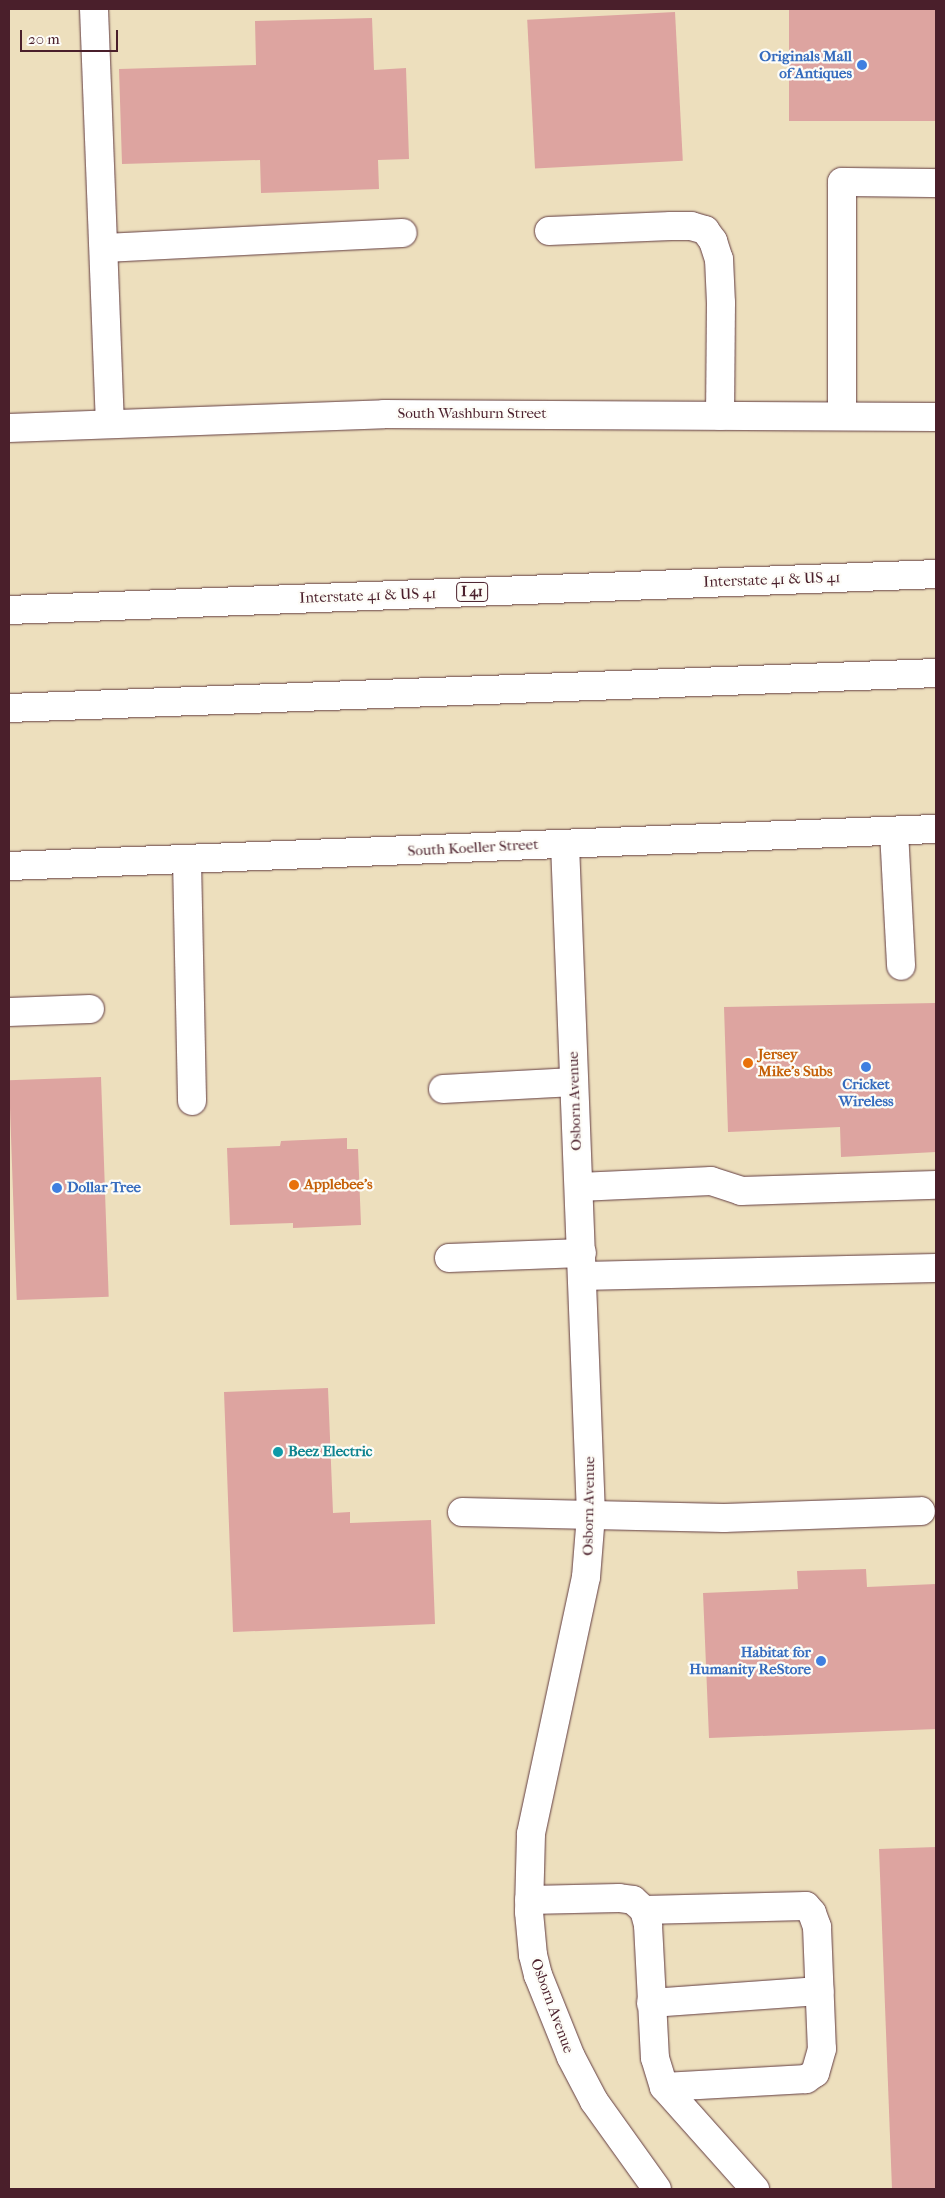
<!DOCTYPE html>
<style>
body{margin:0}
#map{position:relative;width:945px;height:2198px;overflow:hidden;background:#eddfbd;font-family:"IM FELL French Canon",serif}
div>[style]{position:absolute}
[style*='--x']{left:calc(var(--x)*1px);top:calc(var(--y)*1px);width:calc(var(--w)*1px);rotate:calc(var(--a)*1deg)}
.building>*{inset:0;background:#dda4a0;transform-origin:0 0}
.roads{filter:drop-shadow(0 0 1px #623c41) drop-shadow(0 0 1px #623c41)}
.minor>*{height:28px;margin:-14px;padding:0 14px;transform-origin:14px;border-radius:14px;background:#fff}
.highway>*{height:28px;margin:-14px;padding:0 14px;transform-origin:14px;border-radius:14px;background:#fff}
.dots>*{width:14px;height:14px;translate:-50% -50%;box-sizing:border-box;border:2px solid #fdfcf7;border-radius:50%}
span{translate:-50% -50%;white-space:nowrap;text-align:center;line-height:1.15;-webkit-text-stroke:4.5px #fdfcf7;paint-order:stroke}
.shield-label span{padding:1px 4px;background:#fdfcf7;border:1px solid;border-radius:4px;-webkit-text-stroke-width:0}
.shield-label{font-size:14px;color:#4a1f2b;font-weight:700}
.shop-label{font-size:15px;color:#366cbe;font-weight:700}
.right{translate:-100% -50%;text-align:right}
.left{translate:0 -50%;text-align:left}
.street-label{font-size:15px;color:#4a1f2b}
.food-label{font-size:15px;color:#c56008;font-weight:700}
.culture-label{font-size:15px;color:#0d838f;font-weight:700}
.frame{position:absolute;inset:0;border:10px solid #4a1f2b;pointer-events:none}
.scale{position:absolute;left:20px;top:30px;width:98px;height:22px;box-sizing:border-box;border:2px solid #4a1f2b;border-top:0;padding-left:6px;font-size:15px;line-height:18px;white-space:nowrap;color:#4a1f2b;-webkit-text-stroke:4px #fdfcf7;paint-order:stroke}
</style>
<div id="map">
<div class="building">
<i style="left:789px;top:9px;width:147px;height:112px"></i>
<i style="left:675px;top:12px;width:149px;height:148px;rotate:87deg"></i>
<i style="clip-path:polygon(372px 18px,374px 70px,406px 68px,409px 159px,378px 160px,379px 189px,261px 193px,260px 160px,122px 164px,119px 69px,256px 65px,255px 21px)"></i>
<i style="clip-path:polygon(936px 1003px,936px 1152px,841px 1157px,840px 1127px,728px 1132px,724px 1007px)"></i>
<i style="left:101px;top:1077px;width:220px;height:92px;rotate:88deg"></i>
<i style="clip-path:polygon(347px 1138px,347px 1149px,358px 1149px,361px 1225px,293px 1228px,293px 1223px,230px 1225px,227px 1148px,280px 1146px,281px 1141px)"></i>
<i style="clip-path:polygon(328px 1388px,333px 1513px,350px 1512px,350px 1523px,431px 1520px,435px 1624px,233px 1632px,224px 1392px)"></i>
<i style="clip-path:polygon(866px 1569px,867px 1587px,936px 1584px,936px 1729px,709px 1738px,703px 1593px,798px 1589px,797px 1571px)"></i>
<i style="clip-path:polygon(936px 1847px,936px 2189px,892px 2189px,879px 1849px)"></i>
</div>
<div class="roads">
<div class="minor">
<i style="--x:94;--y:9;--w:415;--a:87.8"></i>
<i style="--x:549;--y:231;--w:122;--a:-2.3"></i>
<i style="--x:671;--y:226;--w:20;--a:0"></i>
<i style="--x:691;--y:226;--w:15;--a:16"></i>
<i style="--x:705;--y:230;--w:14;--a:54"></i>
<i style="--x:713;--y:241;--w:19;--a:72"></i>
<i style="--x:719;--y:259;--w:44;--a:87.4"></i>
<i style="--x:721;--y:303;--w:113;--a:90.5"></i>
<i style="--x:104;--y:248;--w:299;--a:-2.9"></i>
<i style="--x:842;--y:416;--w:234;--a:-90"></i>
<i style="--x:842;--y:182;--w:94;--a:0.6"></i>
<i style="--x:9;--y:428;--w:375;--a:-2.1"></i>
<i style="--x:384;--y:414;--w:552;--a:0.31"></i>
<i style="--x:894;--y:831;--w:135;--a:87"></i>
<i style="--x:565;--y:844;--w:672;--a:87.78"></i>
<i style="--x:591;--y:1515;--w:62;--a:94.6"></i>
<i style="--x:586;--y:1577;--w:263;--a:102.1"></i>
<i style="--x:531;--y:1834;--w:78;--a:91.5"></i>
<i style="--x:529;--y:1912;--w:43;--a:84.7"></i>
<i style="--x:533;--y:1955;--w:21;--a:76"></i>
<i style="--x:538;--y:1975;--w:88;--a:68.1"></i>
<i style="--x:571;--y:2057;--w:50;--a:62.4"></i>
<i style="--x:594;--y:2101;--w:108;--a:54.4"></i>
<i style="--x:187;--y:860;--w:241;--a:88.8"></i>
<i style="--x:9;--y:866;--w:928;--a:-2.29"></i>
<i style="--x:9;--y:1012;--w:81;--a:-2.1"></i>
<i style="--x:443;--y:1089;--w:131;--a:-3.1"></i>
<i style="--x:579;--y:1187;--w:132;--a:-2.6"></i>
<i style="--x:711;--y:1181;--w:32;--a:18"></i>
<i style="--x:741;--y:1191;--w:195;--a:-1.8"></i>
<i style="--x:449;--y:1258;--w:133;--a:-2.2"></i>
<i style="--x:582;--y:1276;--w:354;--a:-1.3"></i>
<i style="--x:462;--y:1512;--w:262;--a:1.3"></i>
<i style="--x:724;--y:1518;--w:197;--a:-2"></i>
<i style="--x:529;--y:1900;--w:90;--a:-1.3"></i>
<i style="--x:619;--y:1898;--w:14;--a:8"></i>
<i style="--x:633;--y:1900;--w:15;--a:42"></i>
<i style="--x:644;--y:1910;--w:16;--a:75"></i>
<i style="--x:648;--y:1925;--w:133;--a:87"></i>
<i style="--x:655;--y:2058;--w:30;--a:73"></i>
<i style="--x:664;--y:2087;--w:137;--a:48.3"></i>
<i style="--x:644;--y:1910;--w:162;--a:-1.4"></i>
<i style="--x:806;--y:1906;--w:9;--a:49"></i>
<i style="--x:812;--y:1913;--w:15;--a:70"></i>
<i style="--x:817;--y:1927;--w:122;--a:87.7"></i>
<i style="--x:822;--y:2049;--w:25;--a:106"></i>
<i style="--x:815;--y:2073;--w:11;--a:146"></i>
<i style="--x:806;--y:2079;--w:142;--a:176.8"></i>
<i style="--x:651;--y:2003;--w:169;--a:-4.1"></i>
</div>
<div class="highway">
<i style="--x:9;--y:610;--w:928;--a:-2.22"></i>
<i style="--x:9;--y:708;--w:928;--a:-2.16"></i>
</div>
</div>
<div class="dots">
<i style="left:862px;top:65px;background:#3f7fe0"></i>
<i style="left:748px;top:1063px;background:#e8710a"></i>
<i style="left:866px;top:1067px;background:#3f7fe0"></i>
<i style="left:294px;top:1185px;background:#e8710a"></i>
<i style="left:57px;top:1188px;background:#3f7fe0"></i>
<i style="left:278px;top:1452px;background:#0f9aa8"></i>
<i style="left:821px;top:1661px;background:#3f7fe0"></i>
</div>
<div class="shield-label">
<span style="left:472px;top:592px">I 41</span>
</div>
<div class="shop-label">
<span class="right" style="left:852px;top:65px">Originals Mall<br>of Antiques</span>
<span style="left:866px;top:1093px">Cricket<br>Wireless</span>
<span class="left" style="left:67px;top:1188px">Dollar Tree</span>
<span class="right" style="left:811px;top:1661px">Habitat for<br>Humanity ReStore</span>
</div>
<div class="street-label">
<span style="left:472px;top:414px">South Washburn Street</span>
<span style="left:772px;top:580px;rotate:-2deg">Interstate 41 &amp; US 41</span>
<span style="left:368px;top:596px;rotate:-2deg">Interstate 41 &amp; US 41</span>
<span style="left:473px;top:848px;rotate:-3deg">South Koeller Street</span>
<span style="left:575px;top:1101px;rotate:-92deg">Osborn Avenue</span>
<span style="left:589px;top:1506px;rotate:-89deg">Osborn Avenue</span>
<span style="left:552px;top:2006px;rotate:70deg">Osborn Avenue</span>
</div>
<div class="food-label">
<span class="left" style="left:758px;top:1063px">Jersey<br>Mike's Subs</span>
<span class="left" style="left:304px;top:1185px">Applebee's</span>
</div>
<div class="culture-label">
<span class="left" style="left:288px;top:1452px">Beez Electric</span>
</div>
<div class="frame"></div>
<div class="scale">20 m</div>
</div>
